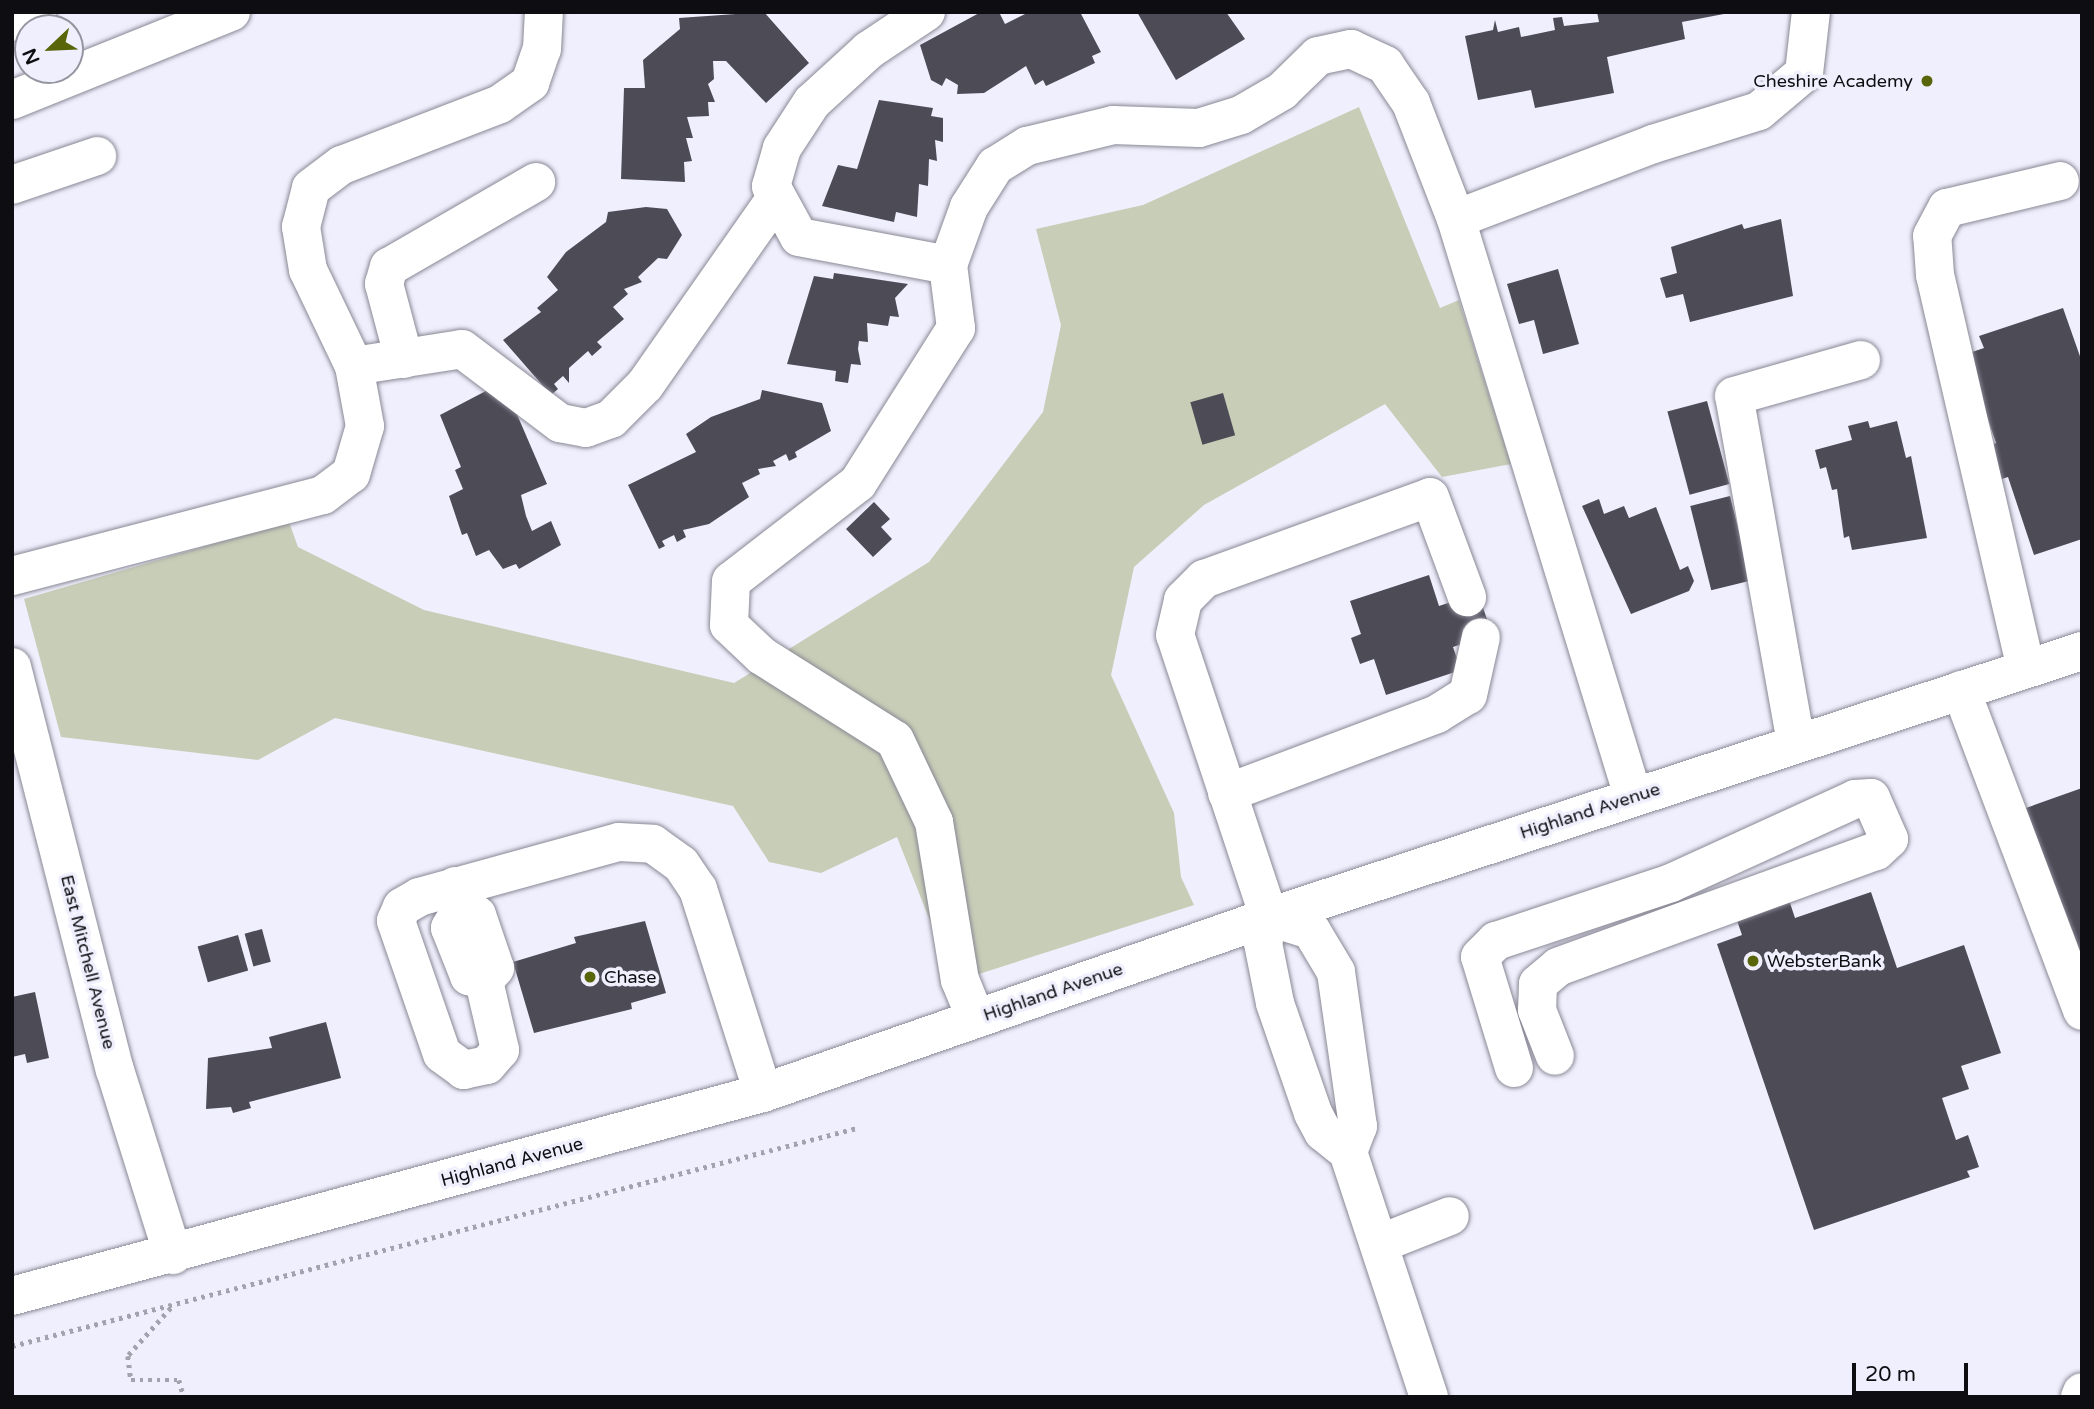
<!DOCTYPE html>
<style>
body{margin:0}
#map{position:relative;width:2094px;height:1409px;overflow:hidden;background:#f0effd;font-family:"Varela Round",sans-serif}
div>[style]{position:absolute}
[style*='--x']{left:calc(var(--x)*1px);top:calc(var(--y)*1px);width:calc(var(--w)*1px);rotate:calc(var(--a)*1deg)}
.green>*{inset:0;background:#c8cdb7}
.building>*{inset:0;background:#4c4b56;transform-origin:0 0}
.path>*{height:4.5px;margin-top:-2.25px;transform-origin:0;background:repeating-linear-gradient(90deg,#a3a3ae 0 3.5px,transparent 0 8.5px)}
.roads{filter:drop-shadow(0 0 2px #898895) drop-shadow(0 0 2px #898895)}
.minor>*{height:38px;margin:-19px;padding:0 19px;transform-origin:19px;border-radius:19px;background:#fff}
.highway>*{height:38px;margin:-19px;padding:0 19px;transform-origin:19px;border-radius:19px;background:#fff}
.dots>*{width:19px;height:19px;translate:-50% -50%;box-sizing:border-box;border:4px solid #f0effd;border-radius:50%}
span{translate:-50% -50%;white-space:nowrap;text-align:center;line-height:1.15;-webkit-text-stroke:7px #f0effd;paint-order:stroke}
.poi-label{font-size:18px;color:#0d0d12}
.right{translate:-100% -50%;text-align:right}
.left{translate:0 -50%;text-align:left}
.street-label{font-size:18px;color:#0d0d12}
.frame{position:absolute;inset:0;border:14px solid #0d0d12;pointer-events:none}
.north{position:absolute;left:14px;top:14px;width:70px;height:70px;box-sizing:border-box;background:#f0effd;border:2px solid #95959f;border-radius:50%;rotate:247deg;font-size:19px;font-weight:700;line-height:28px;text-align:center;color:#0d0d12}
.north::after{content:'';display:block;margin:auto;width:24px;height:32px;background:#586509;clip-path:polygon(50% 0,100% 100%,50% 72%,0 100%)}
.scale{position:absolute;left:1852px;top:1363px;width:116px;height:32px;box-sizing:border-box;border:4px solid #0d0d12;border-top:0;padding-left:9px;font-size:21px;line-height:24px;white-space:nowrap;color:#0d0d12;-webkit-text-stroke:5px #f0effd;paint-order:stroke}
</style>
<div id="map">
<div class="green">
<i style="clip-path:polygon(1359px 107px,1440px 308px,1459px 300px,1511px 464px,1442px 477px,1385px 404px,1204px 505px,1134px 567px,1111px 675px,1174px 813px,1181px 877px,1194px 905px,954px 982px,897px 837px,821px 873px,769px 862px,733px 806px,335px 718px,258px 760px,61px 737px,24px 599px,289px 522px,298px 547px,424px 610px,734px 683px,929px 562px,1043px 412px,1061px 325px,1036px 229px,1143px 205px)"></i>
</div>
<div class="building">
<i style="clip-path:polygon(764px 12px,809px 63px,766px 103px,726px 61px,713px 61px,714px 79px,708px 84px,715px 102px,708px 102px,709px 116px,687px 117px,693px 138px,686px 138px,692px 161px,684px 162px,685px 182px,621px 179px,624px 88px,645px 88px,643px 60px,680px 29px,679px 18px)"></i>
<i style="clip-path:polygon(981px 12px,999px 12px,1005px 24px,1029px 12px,1080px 12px,1101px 52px,1092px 56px,1095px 63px,1046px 86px,1043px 80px,1035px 85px,1026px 66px,984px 93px,957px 94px,958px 85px,946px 78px,942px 86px,931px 80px,920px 45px)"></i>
<i style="clip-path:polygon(1137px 12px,1226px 12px,1245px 39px,1176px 80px)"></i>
<i style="clip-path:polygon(1597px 12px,1729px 13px,1682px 22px,1685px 39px,1607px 57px,1614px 93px,1535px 108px,1531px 90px,1478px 100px,1465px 36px,1493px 30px,1495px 20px,1498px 32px,1519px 27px,1521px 37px,1555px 30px,1553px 18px,1562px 17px,1564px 26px,1599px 22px)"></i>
<i style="clip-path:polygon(879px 100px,933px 108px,931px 116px,943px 118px,943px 142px,935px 140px,937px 161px,929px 159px,928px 186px,919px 184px,917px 217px,896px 212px,894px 222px,822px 206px,838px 165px,857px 169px)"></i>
<i style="clip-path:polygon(646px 207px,667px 209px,682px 235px,667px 259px,658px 258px,638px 277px,642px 282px,624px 289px,628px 294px,613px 307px,624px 319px,597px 342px,602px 347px,592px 356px,588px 351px,569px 368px,569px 383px,563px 376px,554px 384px,558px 389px,551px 395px,503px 340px,541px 312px,537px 308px,558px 290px,547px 277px,566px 252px,606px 222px,608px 212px)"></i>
<i style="clip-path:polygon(1781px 219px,1793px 296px,1690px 322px,1683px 294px,1666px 298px,1660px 278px,1677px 273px,1671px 247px,1742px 224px,1744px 229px)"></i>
<i style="clip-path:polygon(1558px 269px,1579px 344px,1543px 354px,1534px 320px,1519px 324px,1507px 284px)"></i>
<i style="clip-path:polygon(834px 273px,908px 284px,895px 298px,899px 317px,890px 316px,888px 326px,867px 323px,868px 342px,859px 341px,858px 349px,861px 365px,851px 364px,848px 383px,835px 381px,836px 371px,787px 364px,814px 276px,833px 279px)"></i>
<i style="clip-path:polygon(2063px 308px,2082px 362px,2082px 539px,2034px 555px,2008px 477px,1993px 482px,1982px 449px,1996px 443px,1966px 354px,1984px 348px,1979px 336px)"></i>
<i style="clip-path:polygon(503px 382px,547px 484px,521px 495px,526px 516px,532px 531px,551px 521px,561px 545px,519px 569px,516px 564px,503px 569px,489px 550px,476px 556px,467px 533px,462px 535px,449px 496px,463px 489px,455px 470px,461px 467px,440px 415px)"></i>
<i style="clip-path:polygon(762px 390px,822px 403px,831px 431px,795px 452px,797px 457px,789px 461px,786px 454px,773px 461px,776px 466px,758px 469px,760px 474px,742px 483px,749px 497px,709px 524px,683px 530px,686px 537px,677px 542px,674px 535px,662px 541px,665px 546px,659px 549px,628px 485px,696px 452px,686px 434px,711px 417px,760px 399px)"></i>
<i style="left:1223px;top:393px;width:44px;height:34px;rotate:74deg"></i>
<i style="left:1707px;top:401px;width:86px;height:41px;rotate:75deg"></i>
<i style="clip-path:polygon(1868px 421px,1870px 428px,1897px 421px,1906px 458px,1911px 456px,1927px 538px,1852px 550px,1849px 536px,1844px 538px,1837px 489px,1832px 490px,1826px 467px,1820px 469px,1815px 450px,1852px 440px,1848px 426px)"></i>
<i style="left:1730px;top:496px;width:87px;height:41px;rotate:76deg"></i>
<i style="clip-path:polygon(1599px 499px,1604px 514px,1624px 506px,1629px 518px,1656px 507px,1680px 570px,1688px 566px,1694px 581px,1689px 591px,1631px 614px,1582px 506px)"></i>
<i style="clip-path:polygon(874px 502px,890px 519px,881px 527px,892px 539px,873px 557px,846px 529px)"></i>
<i style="clip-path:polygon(1429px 575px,1439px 606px,1478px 593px,1492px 634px,1453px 647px,1461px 670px,1386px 695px,1374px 659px,1360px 664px,1351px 638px,1361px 634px,1350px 601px)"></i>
<i style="clip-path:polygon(2082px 788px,2082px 961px,2081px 961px,2026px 808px)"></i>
<i style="clip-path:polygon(1785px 888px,1795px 918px,1871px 892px,1897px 968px,1964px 945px,2001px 1053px,1961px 1066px,1969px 1089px,1942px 1098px,1956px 1140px,1968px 1135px,1979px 1167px,1967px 1171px,1970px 1177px,1814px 1230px,1717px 944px,1742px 935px,1732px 906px)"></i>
<i style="clip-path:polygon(645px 921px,666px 993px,631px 1003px,632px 1009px,534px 1033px,513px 962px,576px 943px,574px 937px)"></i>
<i style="left:262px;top:929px;width:34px;height:18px;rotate:75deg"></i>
<i style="left:238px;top:935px;width:37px;height:42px;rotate:74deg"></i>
<i style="clip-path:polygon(35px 992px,49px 1058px,27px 1063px,25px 1054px,12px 1057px,12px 997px)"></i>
<i style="clip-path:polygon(326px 1022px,341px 1078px,249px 1102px,251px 1108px,233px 1113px,231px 1107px,206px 1109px,208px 1058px,272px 1048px,269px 1037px)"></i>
</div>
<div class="path">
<i style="--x:171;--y:1308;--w:64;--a:131.9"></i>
<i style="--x:128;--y:1356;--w:24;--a:83"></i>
<i style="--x:131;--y:1380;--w:48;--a:0"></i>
<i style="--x:179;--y:1380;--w:18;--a:74"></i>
<i style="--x:12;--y:1346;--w:873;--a:-14.47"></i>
</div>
<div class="roads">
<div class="minor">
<i style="--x:926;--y:12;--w:69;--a:146.3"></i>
<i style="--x:869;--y:50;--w:77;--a:137.6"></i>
<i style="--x:812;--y:102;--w:55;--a:123.1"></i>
<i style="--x:782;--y:148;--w:40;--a:106"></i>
<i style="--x:771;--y:186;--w:58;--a:61.2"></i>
<i style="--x:799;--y:237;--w:152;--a:10.6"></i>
<i style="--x:948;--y:265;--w:62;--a:-70.1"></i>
<i style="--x:969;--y:207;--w:49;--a:-57.6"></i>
<i style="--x:995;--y:166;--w:38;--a:-32"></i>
<i style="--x:1027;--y:146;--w:89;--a:-13.7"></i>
<i style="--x:1113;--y:125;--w:86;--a:2"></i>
<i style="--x:1199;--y:128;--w:44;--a:-17.2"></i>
<i style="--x:1241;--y:115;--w:48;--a:-30.3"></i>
<i style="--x:1282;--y:91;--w:50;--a:-44.2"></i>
<i style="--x:1318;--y:56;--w:34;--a:-12"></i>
<i style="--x:1351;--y:49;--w:38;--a:25"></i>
<i style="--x:1385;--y:65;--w:46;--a:55.6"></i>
<i style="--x:1411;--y:103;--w:124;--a:68.8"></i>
<i style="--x:1456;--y:219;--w:604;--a:72.95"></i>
<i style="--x:12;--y:22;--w:27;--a:-22"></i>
<i style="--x:12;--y:100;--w:236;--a:-21.9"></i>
<i style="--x:12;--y:185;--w:90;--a:-18.8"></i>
<i style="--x:1456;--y:219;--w:211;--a:-20.8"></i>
<i style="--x:1653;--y:144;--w:111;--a:-17.3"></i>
<i style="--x:1759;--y:111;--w:59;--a:-40.2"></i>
<i style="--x:1804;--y:73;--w:61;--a:-83.5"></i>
<i style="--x:948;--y:265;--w:64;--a:82.8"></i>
<i style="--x:956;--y:328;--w:183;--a:122.3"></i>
<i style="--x:858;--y:483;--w:160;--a:142.3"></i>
<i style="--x:731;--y:581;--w:44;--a:92.6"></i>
<i style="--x:729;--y:625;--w:45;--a:43.2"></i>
<i style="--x:762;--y:656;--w:157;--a:32.3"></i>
<i style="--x:895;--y:740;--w:91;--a:64.6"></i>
<i style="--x:934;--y:822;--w:160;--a:80.7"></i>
<i style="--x:960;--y:980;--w:42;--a:67.7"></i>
<i style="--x:404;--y:359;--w:78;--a:-104.9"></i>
<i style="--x:384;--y:284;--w:18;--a:-74"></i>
<i style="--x:389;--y:267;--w:170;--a:-30"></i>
<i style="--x:354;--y:366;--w:109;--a:-8.9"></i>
<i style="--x:462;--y:349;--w:123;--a:37.1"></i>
<i style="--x:560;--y:423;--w:26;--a:11"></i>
<i style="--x:586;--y:428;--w:27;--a:-20"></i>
<i style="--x:611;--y:419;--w:48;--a:-45"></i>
<i style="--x:645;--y:385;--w:228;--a:-55"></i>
<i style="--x:12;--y:576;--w:321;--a:-14.6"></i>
<i style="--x:323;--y:495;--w:35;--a:-37"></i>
<i style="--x:351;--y:474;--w:50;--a:-73.7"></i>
<i style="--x:365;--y:426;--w:61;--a:-100.4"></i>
<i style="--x:354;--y:366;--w:106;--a:-115.6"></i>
<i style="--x:308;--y:270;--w:44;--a:-99.2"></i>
<i style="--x:301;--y:227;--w:40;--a:-75.6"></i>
<i style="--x:311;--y:188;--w:39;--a:-37"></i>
<i style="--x:342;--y:165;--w:169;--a:-21.1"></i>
<i style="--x:500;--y:104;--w:37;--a:-35"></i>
<i style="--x:530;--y:83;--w:36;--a:-71"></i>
<i style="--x:542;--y:49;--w:37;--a:-87"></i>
<i style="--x:12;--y:667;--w:416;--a:75.7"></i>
<i style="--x:115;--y:1070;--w:194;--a:72.6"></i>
<i style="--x:2026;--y:669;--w:404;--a:-103"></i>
<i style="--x:1935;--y:275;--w:39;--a:-94"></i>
<i style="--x:1932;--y:236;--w:32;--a:-62"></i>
<i style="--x:1947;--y:208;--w:116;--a:-13.4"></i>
<i style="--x:1961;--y:690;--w:343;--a:69.3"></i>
<i style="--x:1796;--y:743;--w:352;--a:-100.1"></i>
<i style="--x:1734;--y:396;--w:132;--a:-15.8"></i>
<i style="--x:1227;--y:793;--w:224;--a:-20.6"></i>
<i style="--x:1437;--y:714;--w:36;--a:-32"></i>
<i style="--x:1468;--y:695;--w:59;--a:-77.4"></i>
<i style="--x:455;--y:886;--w:24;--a:75"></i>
<i style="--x:461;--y:909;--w:22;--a:120"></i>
<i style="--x:450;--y:928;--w:52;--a:68.4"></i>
<i style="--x:469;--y:976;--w:16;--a:18"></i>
<i style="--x:461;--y:909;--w:17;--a:21"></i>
<i style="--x:477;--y:915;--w:56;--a:71.2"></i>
<i style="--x:495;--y:968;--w:17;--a:130"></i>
<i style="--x:1269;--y:917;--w:44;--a:17.2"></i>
<i style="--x:1311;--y:930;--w:49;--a:59.2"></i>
<i style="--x:1336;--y:972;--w:156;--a:81.9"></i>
<i style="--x:1358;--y:1126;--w:28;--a:111"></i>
<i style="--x:484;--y:981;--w:71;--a:76.9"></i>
<i style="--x:500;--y:1050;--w:20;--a:131"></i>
<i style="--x:487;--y:1065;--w:24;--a:168"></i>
<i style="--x:464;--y:1070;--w:27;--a:-144"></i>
<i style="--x:442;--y:1054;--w:141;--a:-109.1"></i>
<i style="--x:396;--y:921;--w:15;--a:-67"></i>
<i style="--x:402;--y:907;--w:20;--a:-30"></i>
<i style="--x:419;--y:897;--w:207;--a:-15.4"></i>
<i style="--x:619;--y:842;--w:34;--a:3"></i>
<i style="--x:653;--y:844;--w:34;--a:36"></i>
<i style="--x:681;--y:864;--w:30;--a:56"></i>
<i style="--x:698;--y:889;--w:214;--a:72.3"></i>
<i style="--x:1514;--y:1068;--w:116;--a:-107"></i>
<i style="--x:1480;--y:957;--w:23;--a:-45"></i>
<i style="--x:1496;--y:941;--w:184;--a:-18.3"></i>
<i style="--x:1671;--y:883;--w:202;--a:-24.5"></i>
<i style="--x:1855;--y:799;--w:16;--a:-4"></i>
<i style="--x:1871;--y:798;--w:45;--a:66.3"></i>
<i style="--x:1889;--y:839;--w:18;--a:137"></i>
<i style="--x:1876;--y:851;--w:338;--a:160"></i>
<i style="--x:1558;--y:967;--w:26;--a:140"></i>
<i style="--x:1538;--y:984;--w:26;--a:92"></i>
<i style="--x:1537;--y:1010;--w:49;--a:68.6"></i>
<i style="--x:1379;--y:1244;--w:76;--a:-21.5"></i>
<i style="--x:1429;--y:1397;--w:258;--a:-108.3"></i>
<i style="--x:1348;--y:1152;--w:32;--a:-141"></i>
<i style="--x:1323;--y:1132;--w:21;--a:-118"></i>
<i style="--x:1313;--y:1113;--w:116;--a:-109.1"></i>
<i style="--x:1275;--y:1003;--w:61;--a:-101.3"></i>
<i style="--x:1263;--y:943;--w:27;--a:-77"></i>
<i style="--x:1269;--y:917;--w:297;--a:-108.4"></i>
<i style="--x:1175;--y:635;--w:36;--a:-77"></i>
<i style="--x:1183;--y:600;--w:30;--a:-45"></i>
<i style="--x:1204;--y:579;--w:240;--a:-19.9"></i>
<i style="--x:1430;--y:497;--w:107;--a:69.7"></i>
<i style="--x:2080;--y:1397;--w:5;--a:-68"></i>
</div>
<div class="highway">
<i style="--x:12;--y:1296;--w:778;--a:-15.13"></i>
<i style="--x:763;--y:1093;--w:536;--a:-19.18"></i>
<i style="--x:1269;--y:917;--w:855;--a:-18.12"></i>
</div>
</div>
<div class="dots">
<i style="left:1927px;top:81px;background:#586509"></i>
<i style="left:1753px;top:961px;background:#586509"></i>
<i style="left:590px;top:977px;background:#586509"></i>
</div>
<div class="poi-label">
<span class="right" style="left:1913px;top:81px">Cheshire Academy</span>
<span class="left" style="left:1767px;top:961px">WebsterBank</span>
<span class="left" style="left:604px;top:977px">Chase</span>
</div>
<div class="street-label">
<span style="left:1590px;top:811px;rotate:-18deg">Highland Avenue</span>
<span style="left:88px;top:962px;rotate:76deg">East Mitchell Avenue</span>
<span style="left:1053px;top:992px;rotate:-19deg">Highland Avenue</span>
<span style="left:512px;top:1162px;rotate:-15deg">Highland Avenue</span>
</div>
<div class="frame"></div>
<div class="north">N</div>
<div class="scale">20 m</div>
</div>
